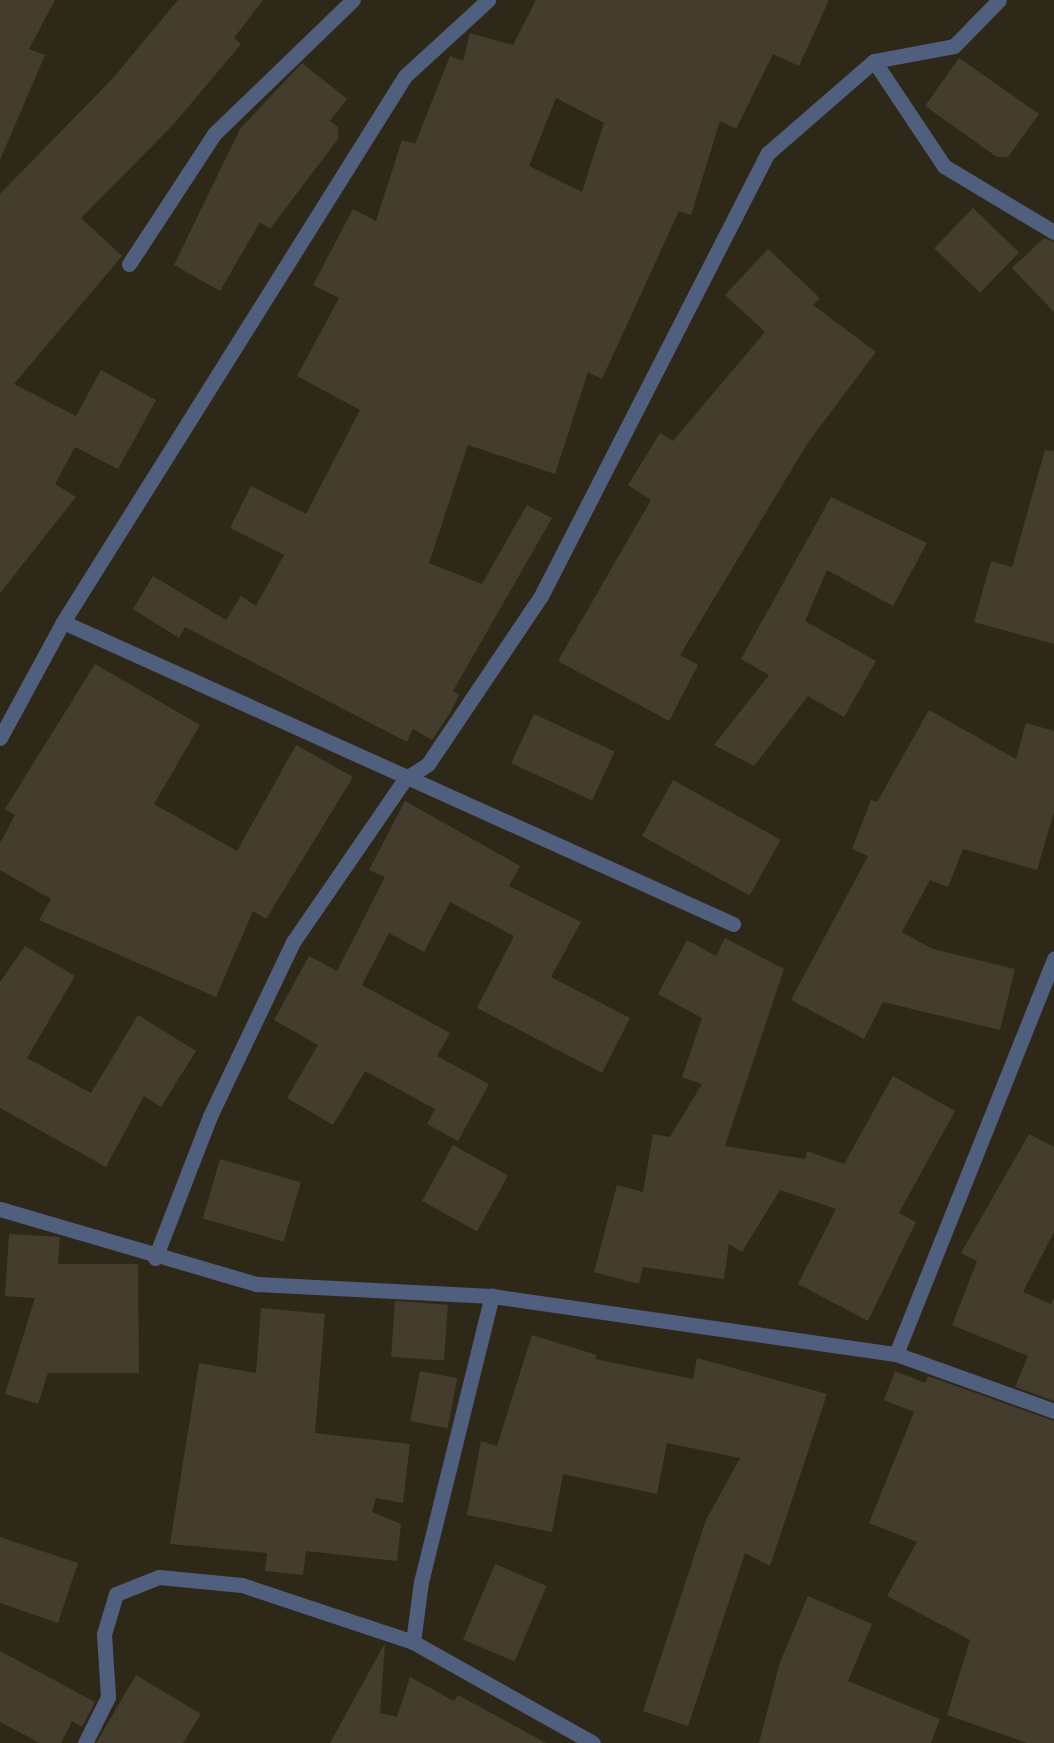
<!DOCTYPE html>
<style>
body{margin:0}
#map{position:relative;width:1054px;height:1743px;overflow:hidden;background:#2e2818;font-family:Literata,serif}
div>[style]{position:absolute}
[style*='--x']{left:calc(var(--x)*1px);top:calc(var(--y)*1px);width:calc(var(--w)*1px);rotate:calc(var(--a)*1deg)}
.building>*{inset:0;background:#443d2d;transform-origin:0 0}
.minor>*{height:15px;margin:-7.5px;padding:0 7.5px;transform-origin:7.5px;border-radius:7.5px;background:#515f7f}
span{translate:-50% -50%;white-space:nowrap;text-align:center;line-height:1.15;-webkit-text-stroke:5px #241e0f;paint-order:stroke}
</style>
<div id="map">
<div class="building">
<i style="clip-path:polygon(0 0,55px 0,29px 49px,45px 55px,0 160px)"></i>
<i style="clip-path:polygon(178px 0,263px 0,234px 38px,241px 44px,173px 125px,81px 218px,122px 256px,14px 384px,76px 416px,101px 370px,156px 400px,118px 469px,75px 447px,55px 484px,76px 497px,0 593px,0 194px,114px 77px)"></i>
<i style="clip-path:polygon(evenodd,536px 0,829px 0,799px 66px,773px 54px,736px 129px,720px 121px,691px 215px,679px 211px,602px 379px,588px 372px,555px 474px,468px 445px,429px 563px,482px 584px,527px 505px,552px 518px,453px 691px,459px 695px,450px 713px,432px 740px,413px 729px,407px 742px,185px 627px,179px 638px,133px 609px,153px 576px,226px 620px,241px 596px,256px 606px,284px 555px,230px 528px,251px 486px,306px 514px,360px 410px,297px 376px,339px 298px,313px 285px,353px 209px,376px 221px,402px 140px,415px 144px,450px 56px,463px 61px,470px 33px,513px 45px,536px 0,556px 98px,604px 123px,582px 192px,529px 166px,556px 98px)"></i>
<i style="clip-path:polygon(959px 58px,1039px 114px,1008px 157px,997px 157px,925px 106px)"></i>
<i style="clip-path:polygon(302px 63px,347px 99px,330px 121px,338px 127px,338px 139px,270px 229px,260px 222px,220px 291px,174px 265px,240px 129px)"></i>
<i style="left:973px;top:208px;width:64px;height:56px;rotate:44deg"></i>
<i style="clip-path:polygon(1044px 238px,1054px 242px,1054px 312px,1012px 268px)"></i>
<i style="clip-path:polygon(768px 249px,820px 298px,813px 305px,876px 352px,807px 444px,680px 655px,698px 665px,669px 721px,558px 661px,651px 500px,628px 485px,660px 433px,673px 441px,765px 332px,725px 295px)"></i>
<i style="clip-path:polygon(1045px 450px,1054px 451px,1054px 644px,974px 622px,991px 561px,1012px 567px)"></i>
<i style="clip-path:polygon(831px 497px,927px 543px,893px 606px,827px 570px,805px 621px,876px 661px,844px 717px,808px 696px,754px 766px,714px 745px,769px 675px,741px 659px)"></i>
<i style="clip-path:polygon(95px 664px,200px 725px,154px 804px,237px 851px,296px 745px,353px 777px,266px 919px,253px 911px,216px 997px,39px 920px,51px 899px,0 870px,0 843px,15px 815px,5px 809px)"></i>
<i style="clip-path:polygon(929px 710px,1016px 759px,1026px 723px,1054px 731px,1054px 812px,1037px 870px,963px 849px,948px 887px,930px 880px,902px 932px,933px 949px,1015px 969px,1000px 1030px,883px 1002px,864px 1039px,791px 1000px,868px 856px,852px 849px,871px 800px,877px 802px)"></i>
<i style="left:534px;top:714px;width:89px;height:54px;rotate:25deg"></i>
<i style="left:673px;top:780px;width:123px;height:64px;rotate:29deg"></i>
<i style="clip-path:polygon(405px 801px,520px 866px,509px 886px,581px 922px,551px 977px,630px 1018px,602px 1073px,477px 1008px,514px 936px,450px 902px,424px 952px,389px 933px,362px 985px,450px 1033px,437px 1056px,489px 1084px,458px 1141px,427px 1124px,435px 1109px,365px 1071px,333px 1125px,287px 1098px,318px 1045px,274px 1020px,309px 956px,337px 971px,385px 877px,369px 870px)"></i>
<i style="clip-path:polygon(725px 938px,784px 969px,725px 1146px,805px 1159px,807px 1151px,844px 1164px,893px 1076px,955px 1111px,899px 1213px,916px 1222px,868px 1321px,798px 1284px,836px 1209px,780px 1190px,742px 1252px,729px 1244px,724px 1279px,643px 1267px,639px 1284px,594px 1272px,617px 1185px,643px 1192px,653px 1134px,670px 1137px,702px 1084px,682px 1077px,702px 1018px,658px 994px,687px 940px,716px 956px)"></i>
<i style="clip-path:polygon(25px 946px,75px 976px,27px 1058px,91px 1093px,138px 1015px,196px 1051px,161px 1107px,144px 1096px,106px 1167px,0 1108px,0 982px)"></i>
<i style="clip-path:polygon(1029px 1134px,1054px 1147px,1054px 1232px,1023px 1292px,1051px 1304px,1054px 1298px,1054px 1401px,1015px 1387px,1028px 1356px,952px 1325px,977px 1261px,961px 1253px)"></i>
<i style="left:453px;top:1145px;width:63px;height:64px;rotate:29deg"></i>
<i style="left:220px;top:1159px;width:84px;height:62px;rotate:16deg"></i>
<i style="clip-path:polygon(9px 1234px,60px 1237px,58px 1264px,138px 1264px,139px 1373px,48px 1373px,38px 1404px,5px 1394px,35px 1298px,5px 1296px)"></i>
<i style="left:395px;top:1301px;width:53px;height:56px;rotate:4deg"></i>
<i style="clip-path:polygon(261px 1308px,325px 1314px,315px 1433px,410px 1444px,403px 1503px,376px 1498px,372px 1512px,401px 1524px,397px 1561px,306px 1551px,303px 1575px,265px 1571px,267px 1553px,170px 1544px,199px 1363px,256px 1373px)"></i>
<i style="clip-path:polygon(532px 1335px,597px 1355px,595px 1359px,693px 1379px,697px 1358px,827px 1394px,770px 1566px,745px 1553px,688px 1726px,643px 1711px,706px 1520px,740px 1458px,667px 1443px,657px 1494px,563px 1474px,552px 1532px,467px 1515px,481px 1441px,497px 1446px)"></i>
<i style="left:420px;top:1371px;width:38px;height:51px;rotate:11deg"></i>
<i style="clip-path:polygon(895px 1371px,925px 1383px,928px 1376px,1054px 1421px,1054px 1743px,1027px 1743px,947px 1715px,970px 1640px,887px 1596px,917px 1542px,869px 1523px,914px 1412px,884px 1400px)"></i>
<i style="clip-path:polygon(0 1537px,78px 1563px,58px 1623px,0 1603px)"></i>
<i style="left:495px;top:1564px;width:56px;height:82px;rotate:23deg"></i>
<i style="clip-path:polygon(808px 1596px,872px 1624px,848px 1681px,940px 1719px,931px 1743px,759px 1743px,780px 1662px)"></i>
<i style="clip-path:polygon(385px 1643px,380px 1713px,397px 1717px,410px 1677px,454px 1701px,458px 1695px,546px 1743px,330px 1743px)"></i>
<i style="clip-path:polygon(0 1651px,95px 1702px,82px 1727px,72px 1721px,61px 1743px,40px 1743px,0 1722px)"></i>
<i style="clip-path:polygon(136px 1675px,201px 1714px,183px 1743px,96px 1743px)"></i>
</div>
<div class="minor">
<i style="--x:874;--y:61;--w:126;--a:56.3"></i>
<i style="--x:944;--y:166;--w:128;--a:31"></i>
<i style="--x:129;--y:264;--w:155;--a:-56.8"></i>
<i style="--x:214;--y:134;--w:193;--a:-44"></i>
<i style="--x:63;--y:622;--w:735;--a:24.26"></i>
<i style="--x:0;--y:738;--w:132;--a:-61.5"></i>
<i style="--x:63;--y:622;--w:644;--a:-57.94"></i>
<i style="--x:405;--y:76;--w:113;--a:-42.5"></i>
<i style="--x:0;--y:1209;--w:268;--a:16.3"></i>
<i style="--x:257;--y:1284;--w:235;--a:2.9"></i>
<i style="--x:492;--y:1296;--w:408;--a:8.2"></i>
<i style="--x:896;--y:1354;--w:168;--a:19.8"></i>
<i style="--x:155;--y:1258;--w:152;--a:-68.8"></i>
<i style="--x:210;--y:1116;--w:193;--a:-64.5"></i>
<i style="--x:293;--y:942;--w:198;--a:-55.5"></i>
<i style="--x:405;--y:779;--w:27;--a:-33"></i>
<i style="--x:428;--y:764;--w:202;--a:-56.1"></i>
<i style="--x:541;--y:596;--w:498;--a:-62.9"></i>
<i style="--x:768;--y:153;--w:140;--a:-41"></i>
<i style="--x:874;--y:61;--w:81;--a:-10.6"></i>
<i style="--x:954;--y:46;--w:64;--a:-45.6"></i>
<i style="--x:896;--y:1354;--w:426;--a:-68.2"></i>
<i style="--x:413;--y:1642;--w:61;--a:-82.4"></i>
<i style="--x:421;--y:1582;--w:295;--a:-76.1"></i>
<i style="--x:85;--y:1743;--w:51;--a:-63.4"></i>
<i style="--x:108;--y:1697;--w:63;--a:-93.6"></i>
<i style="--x:104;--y:1634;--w:42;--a:-73.3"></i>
<i style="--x:116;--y:1594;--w:46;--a:-21.6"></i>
<i style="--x:159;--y:1577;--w:83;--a:5.5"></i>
<i style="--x:242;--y:1585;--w:180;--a:18.4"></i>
<i style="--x:413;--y:1642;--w:206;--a:29.3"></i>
</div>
</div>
